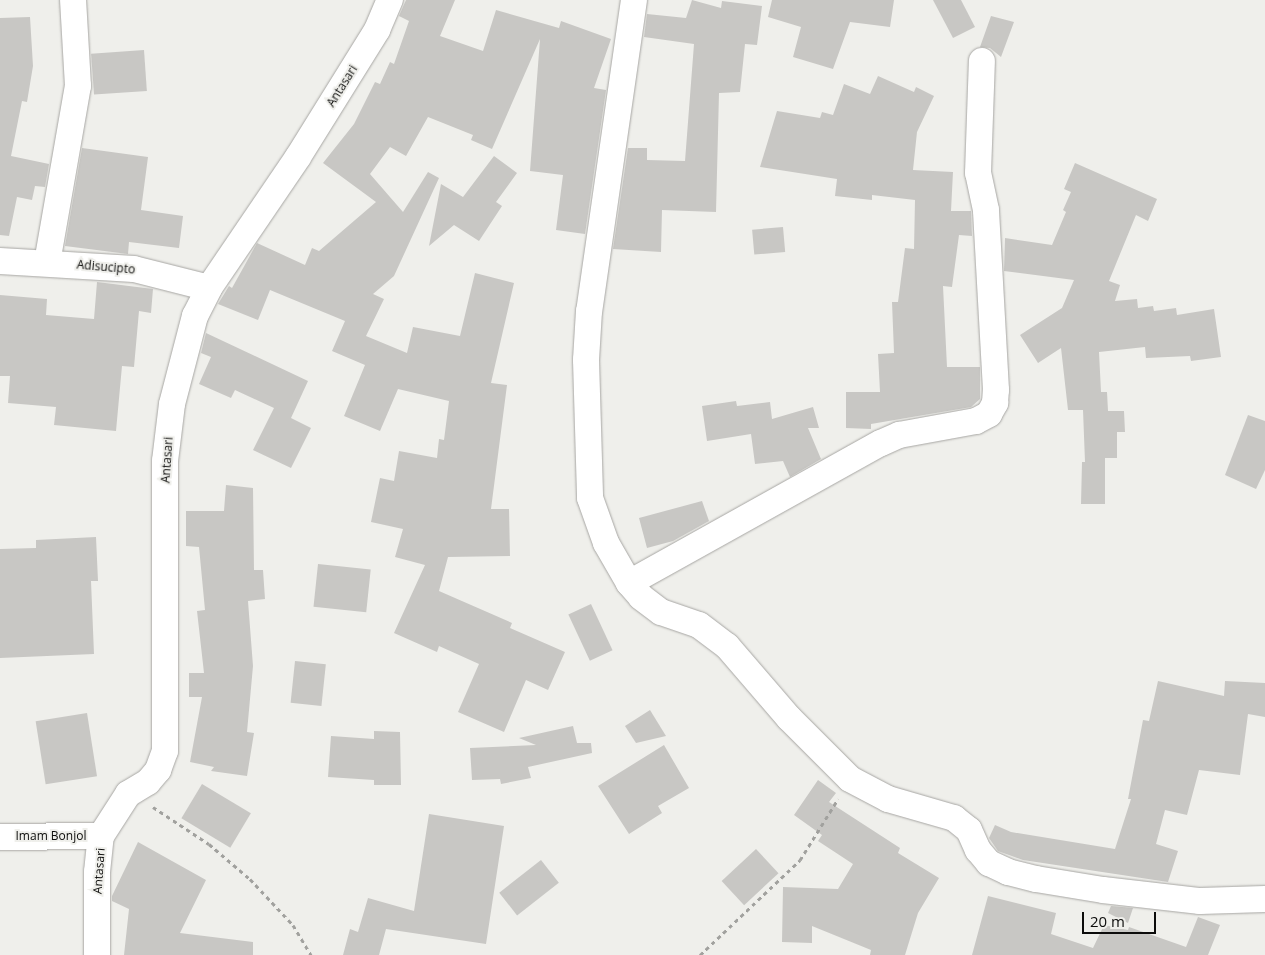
<!DOCTYPE html>
<style>
body{margin:0}
#map{position:relative;width:1265px;height:955px;overflow:hidden;background:#efefeb;font-family:"Open Sans",sans-serif}
div>[style]{position:absolute}
[style*='--x']{left:calc(var(--x)*1px);top:calc(var(--y)*1px);width:calc(var(--w)*1px);rotate:calc(var(--a)*1deg)}
.building>*{inset:0;background:#c8c7c4;transform-origin:0 0}
.path>*{height:3px;margin-top:-1.5px;transform-origin:0;background:repeating-linear-gradient(90deg,#a1a19e 0 4px,transparent 0 8px)}
.roads{filter:drop-shadow(0 0 1px #a7a6a3) drop-shadow(0 0 1px #a7a6a3)}
.minor>*{height:26px;margin:-13px;padding:0 13px;transform-origin:13px;border-radius:13px;background:#fff}
span{translate:-50% -50%;white-space:nowrap;text-align:center;line-height:1.15;-webkit-text-stroke:4px #efefeb;paint-order:stroke}
.street-label{font-size:12px;color:#0c0c0b}
.scale{position:absolute;left:1082px;top:912px;width:74px;height:22px;box-sizing:border-box;border:2px solid #0c0c0b;border-top:0;padding-left:6px;font-size:15px;line-height:18px;white-space:nowrap;color:#0c0c0b;-webkit-text-stroke:4px #efefeb;paint-order:stroke}
</style>
<div id="map">
<div class="building">
<i style="clip-path:polygon(406px 0,455px 0,440px 36px,483px 51px,496px 10px,559px 28px,561px 21px,611px 39px,594px 88px,606px 90px,585px 234px,556px 230px,563px 175px,530px 171px,540px 39px,492px 149px,471px 140px,473px 135px,428px 117px,406px 156px,390px 147px,370px 174px,403px 212px,428px 172px,439px 178px,394px 276px,373px 294px,384px 299px,366px 336px,407px 353px,413px 327px,460px 336px,475px 273px,514px 283px,491px 383px,507px 385px,491px 509px,509px 509px,510px 556px,448px 557px,439px 591px,512px 623px,510px 628px,565px 652px,548px 690px,526px 680px,504px 732px,458px 712px,479px 664px,439px 646px,437px 652px,394px 633px,425px 565px,395px 557px,403px 529px,371px 522px,380px 478px,394px 481px,399px 451px,437px 458px,439px 439px,444px 440px,449px 401px,398px 389px,380px 431px,344px 416px,365px 365px,332px 351px,345px 321px,270px 290px,258px 320px,218px 304px,229px 286px,232px 288px,257px 243px,305px 265px,312px 248px,319px 251px,376px 202px,323px 163px,354px 124px,375px 82px,380px 84px,390px 62px,394px 64px,409px 21px,399px 16px)"></i>
<i style="clip-path:polygon(692px 0,721px 8px,722px 1px,762px 6px,757px 45px,745px 44px,740px 92px,719px 93px,716px 212px,662px 210px,661px 252px,613px 249px,628px 148px,647px 148px,647px 160px,685px 161px,694px 44px,644px 37px,647px 14px,686px 18px)"></i>
<i style="clip-path:polygon(772px 0,894px 0,890px 27px,850px 22px,833px 69px,793px 57px,801px 27px,768px 17px)"></i>
<i style="clip-path:polygon(933px 0,961px 0,975px 27px,953px 38px)"></i>
<i style="clip-path:polygon(991px 16px,1014px 22px,1001px 57px,990px 48px,980px 47px)"></i>
<i style="clip-path:polygon(30px 17px,33px 66px,27px 102px,22px 101px,11px 156px,49px 164px,45px 187px,35px 186px,32px 200px,17px 197px,9px 236px,0 235px,0 18px)"></i>
<i style="left:144px;top:50px;width:41px;height:53px;rotate:86deg"></i>
<i style="clip-path:polygon(878px 76px,914px 92px,916px 87px,934px 96px,917px 132px,913px 170px,953px 172px,951px 211px,971px 211px,972px 236px,959px 235px,952px 287px,943px 286px,947px 367px,980px 367px,980px 399px,971px 407px,871px 424px,871px 429px,846px 428px,846px 392px,880px 392px,878px 354px,894px 353px,892px 302px,898px 302px,905px 248px,914px 249px,915px 200px,872px 195px,872px 200px,835px 196px,837px 179px,760px 167px,777px 111px,820px 118px,822px 112px,833px 115px,844px 84px,870px 94px)"></i>
<i style="clip-path:polygon(82px 148px,148px 157px,141px 210px,183px 216px,179px 248px,129px 242px,128px 254px,65px 246px)"></i>
<i style="clip-path:polygon(494px 156px,517px 173px,496px 202px,502px 206px,479px 241px,454px 225px,429px 246px,441px 184px,463px 197px)"></i>
<i style="clip-path:polygon(1075px 163px,1157px 199px,1148px 221px,1136px 215px,1109px 281px,1120px 285px,1115px 301px,1137px 299px,1138px 308px,1153px 306px,1154px 311px,1176px 308px,1177px 315px,1214px 309px,1221px 357px,1191px 361px,1190px 356px,1146px 358px,1145px 347px,1099px 352px,1101px 392px,1107px 392px,1108px 411px,1124px 411px,1125px 432px,1117px 432px,1117px 458px,1105px 458px,1105px 504px,1081px 504px,1082px 462px,1085px 462px,1083px 410px,1068px 410px,1061px 348px,1038px 363px,1020px 335px,1062px 308px,1074px 280px,1004px 271px,1005px 238px,1052px 245px,1066px 212px,1063px 210px,1071px 192px,1064px 189px)"></i>
<i style="left:783px;top:227px;width:25px;height:31px;rotate:85deg"></i>
<i style="clip-path:polygon(97px 282px,153px 289px,151px 313px,139px 311px,134px 367px,122px 366px,116px 431px,54px 425px,56px 407px,8px 403px,10px 376px,0 376px,0 295px,47px 299px,46px 315px,94px 319px)"></i>
<i style="clip-path:polygon(206px 333px,308px 381px,291px 418px,311px 428px,291px 468px,253px 450px,274px 408px,235px 390px,231px 398px,199px 384px,211px 357px,201px 353px)"></i>
<i style="clip-path:polygon(736px 401px,737px 406px,770px 402px,772px 419px,813px 407px,819px 428px,808px 428px,821px 459px,790px 477px,783px 461px,755px 464px,751px 434px,707px 441px,702px 406px)"></i>
<i style="clip-path:polygon(1248px 415px,1265px 421px,1265px 470px,1256px 489px,1225px 475px)"></i>
<i style="clip-path:polygon(226px 485px,253px 488px,254px 570px,263px 570px,265px 599px,248px 601px,253px 666px,247px 732px,254px 733px,247px 776px,211px 771px,214px 767px,190px 762px,202px 697px,189px 697px,189px 673px,204px 673px,197px 611px,205px 610px,199px 547px,186px 546px,186px 511px,224px 511px)"></i>
<i style="clip-path:polygon(702px 501px,709px 521px,673px 541px,647px 548px,639px 518px)"></i>
<i style="clip-path:polygon(96px 537px,98px 581px,91px 581px,94px 654px,0 658px,0 549px,36px 548px,36px 540px)"></i>
<i style="left:318px;top:564px;width:53px;height:43px;rotate:6deg"></i>
<i style="left:591px;top:604px;width:51px;height:25px;rotate:65deg"></i>
<i style="left:295px;top:661px;width:31px;height:42px;rotate:6deg"></i>
<i style="clip-path:polygon(1158px 681px,1224px 696px,1225px 681px,1265px 683px,1265px 717px,1248px 714px,1240px 775px,1199px 770px,1187px 815px,1165px 810px,1156px 844px,1178px 851px,1168px 882px,1023px 860px,998px 851px,989px 838px,995px 825px,1011px 832px,1115px 849px,1131px 799px,1128px 799px,1143px 720px,1149px 721px)"></i>
<i style="clip-path:polygon(650px 710px,666px 736px,636px 743px,625px 726px)"></i>
<i style="left:87px;top:713px;width:64px;height:52px;rotate:81deg"></i>
<i style="clip-path:polygon(573px 726px,577px 743px,591px 743px,592px 753px,528px 767px,531px 778px,501px 784px,500px 779px,472px 780px,470px 748px,536px 745px,519px 738px)"></i>
<i style="clip-path:polygon(374px 731px,400px 732px,401px 785px,374px 785px,374px 780px,328px 777px,331px 736px,374px 739px)"></i>
<i style="clip-path:polygon(664px 745px,689px 788px,658px 806px,662px 813px,629px 834px,598px 786px)"></i>
<i style="clip-path:polygon(818px 780px,836px 793px,829px 802px,900px 848px,898px 853px,939px 878px,918px 913px,905px 955px,870px 955px,871px 950px,812px 926px,812px 943px,782px 942px,783px 887px,838px 889px,853px 864px,818px 841px,822px 835px,794px 815px)"></i>
<i style="left:202px;top:784px;width:57px;height:40px;rotate:31deg"></i>
<i style="clip-path:polygon(429px 814px,504px 826px,486px 944px,386px 929px,379px 955px,343px 955px,350px 929px,358px 932px,368px 898px,414px 911px)"></i>
<i style="clip-path:polygon(138px 842px,206px 880px,180px 933px,253px 942px,253px 955px,124px 955px,129px 909px,112px 901px,112px 896px)"></i>
<i style="left:756px;top:849px;width:33px;height:47px;rotate:47deg"></i>
<i style="left:541px;top:860px;width:29px;height:53px;rotate:52deg"></i>
<i style="clip-path:polygon(988px 896px,1056px 913px,1051px 934px,1093px 948px,1104px 925px,1128px 930px,1129px 927px,1186px 947px,1198px 917px,1220px 925px,1208px 955px,972px 955px)"></i>
<i style="clip-path:polygon(1111px 906px,1133px 908px,1128px 923px,1108px 913px)"></i>
</div>
<div class="path">
<i style="--x:153;--y:807;--w:67;--a:33.5"></i>
<i style="--x:209;--y:844;--w:54;--a:40.5"></i>
<i style="--x:250;--y:879;--w:63;--a:46.9"></i>
<i style="--x:293;--y:925;--w:35;--a:59"></i>
<i style="--x:700;--y:955;--w:138;--a:-43.5"></i>
<i style="--x:800;--y:860;--w:72;--a:-58.1"></i>
</div>
<div class="roads">
<div class="minor">
<i style="--x:634;--y:0;--w:314;--a:98.2"></i>
<i style="--x:589;--y:311;--w:49;--a:93.5"></i>
<i style="--x:586;--y:360;--w:138;--a:88.3"></i>
<i style="--x:590;--y:498;--w:48;--a:70.4"></i>
<i style="--x:606;--y:543;--w:46;--a:60.1"></i>
<i style="--x:629;--y:583;--w:18;--a:49"></i>
<i style="--x:641;--y:597;--w:25;--a:37"></i>
<i style="--x:661;--y:612;--w:40;--a:18.9"></i>
<i style="--x:699;--y:625;--w:35;--a:37"></i>
<i style="--x:727;--y:646;--w:95;--a:49.3"></i>
<i style="--x:789;--y:718;--w:86;--a:45"></i>
<i style="--x:850;--y:779;--w:43;--a:27.8"></i>
<i style="--x:888;--y:799;--w:69;--a:16.1"></i>
<i style="--x:954;--y:818;--w:19;--a:39"></i>
<i style="--x:969;--y:830;--w:22;--a:66"></i>
<i style="--x:978;--y:850;--w:17;--a:50"></i>
<i style="--x:989;--y:863;--w:21;--a:25"></i>
<i style="--x:1008;--y:872;--w:29;--a:14"></i>
<i style="--x:1036;--y:879;--w:68;--a:9.3"></i>
<i style="--x:1103;--y:890;--w:98;--a:6.5"></i>
<i style="--x:1200;--y:901;--w:65;--a:-1.8"></i>
<i style="--x:0;--y:261;--w:134;--a:3.4"></i>
<i style="--x:134;--y:269;--w:77;--a:14.2"></i>
<i style="--x:47;--y:263;--w:180;--a:-80.1"></i>
<i style="--x:78;--y:86;--w:86;--a:-93.3"></i>
<i style="--x:629;--y:583;--w:288;--a:-29.1"></i>
<i style="--x:881;--y:443;--w:20;--a:-24"></i>
<i style="--x:899;--y:435;--w:78;--a:-10.3"></i>
<i style="--x:976;--y:421;--w:15;--a:-28"></i>
<i style="--x:989;--y:414;--w:13;--a:-61"></i>
<i style="--x:995;--y:403;--w:13;--a:-86"></i>
<i style="--x:996;--y:390;--w:180;--a:-93.2"></i>
<i style="--x:986;--y:210;--w:38;--a:-102"></i>
<i style="--x:978;--y:173;--w:112;--a:-88"></i>
<i style="--x:0;--y:837;--w:101;--a:-0.6"></i>
<i style="--x:97;--y:955;--w:83;--a:-90"></i>
<i style="--x:97;--y:872;--w:36;--a:-84"></i>
<i style="--x:101;--y:836;--w:50;--a:-57.3"></i>
<i style="--x:128;--y:794;--w:23;--a:-31"></i>
<i style="--x:148;--y:782;--w:16;--a:-50"></i>
<i style="--x:158;--y:770;--w:20;--a:-70"></i>
<i style="--x:165;--y:751;--w:290;--a:-90"></i>
<i style="--x:165;--y:461;--w:57;--a:-83"></i>
<i style="--x:172;--y:404;--w:91;--a:-75.4"></i>
<i style="--x:195;--y:316;--w:31;--a:-63"></i>
<i style="--x:209;--y:288;--w:158;--a:-55.8"></i>
<i style="--x:298;--y:157;--w:150;--a:-58.1"></i>
<i style="--x:377;--y:30;--w:33;--a:-67"></i>
</div>
</div>
<div class="street-label">
<span style="left:342px;top:86px;rotate:-58deg">Antasari</span>
<span style="left:106px;top:267px;rotate:5deg">Adisucipto</span>
<span style="left:167px;top:460px;rotate:-86deg">Antasari</span>
<span style="left:51px;top:836px">Imam Bonjol</span>
<span style="left:99px;top:871px;rotate:-86deg">Antasari</span>
</div>
<div class="scale">20 m</div>
</div>
